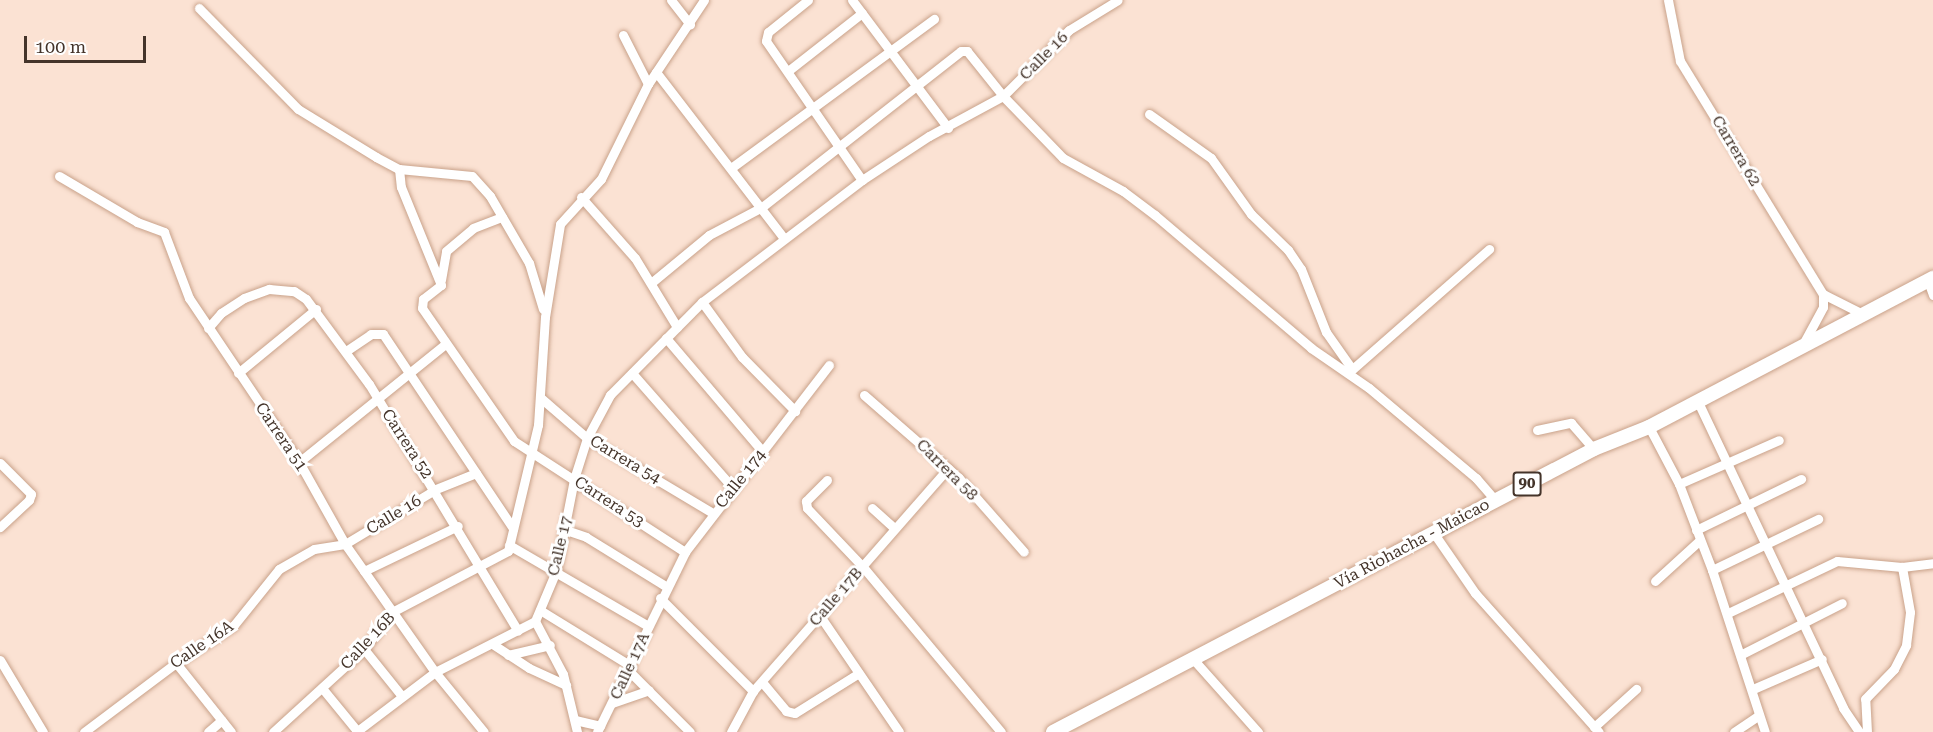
<!DOCTYPE html>
<meta charset="utf-8">
<style>
body{margin:0}
#map{position:relative;width:1933px;height:732px;overflow:hidden;background:#fbe2d3;font-family:"Roboto Serif",serif}
div>[style]{position:absolute}
[style*='--x']{left:calc(var(--x)*1px);top:calc(var(--y)*1px);width:calc(var(--w)*1px);rotate:calc(var(--a)*1deg)}
.roads{filter:drop-shadow(0 0 2px #c9a28a) drop-shadow(0 0 2px #c9a28a)}
.minor>*{height:9px;margin:-4.5px;padding:0 4.5px;transform-origin:4.5px;border-radius:4.5px;background:#fff}
.highway>*{height:14px;margin:-7px;padding:0 7px;transform-origin:7px;border-radius:7px;background:#fff}
span{translate:-50% -50%;white-space:nowrap;text-align:center;line-height:1.15;-webkit-text-stroke:6px #fff;paint-order:stroke}
.shield-label span{padding:2px 4px;background:#fff;border:2px solid;border-radius:4px;-webkit-text-stroke-width:0}
.shield-label{font-size:15px;color:#44342a;font-weight:700}
.street-label{font-size:16px;color:#44342a}
.scale{position:absolute;left:24px;top:36px;width:122px;height:27px;box-sizing:border-box;border:3px solid #44342a;border-top:0;padding-left:8px;font-size:18px;line-height:21px;white-space:nowrap;color:#44342a;-webkit-text-stroke:4px #fff;paint-order:stroke}
</style>
<div id="map">
<div class="roads">
<div class="minor">
<i style="--x:671;--y:0;--w:31;--a:52"></i>
<i style="--x:808;--y:0;--w:51;--a:141.3"></i>
<i style="--x:768;--y:32;--w:9;--a:103"></i>
<i style="--x:766;--y:41;--w:169;--a:55.4"></i>
<i style="--x:852;--y:0;--w:160;--a:53.1"></i>
<i style="--x:1668;--y:0;--w:62;--a:78.9"></i>
<i style="--x:1680;--y:61;--w:273;--a:58.5"></i>
<i style="--x:1823;--y:294;--w:45;--a:26.6"></i>
<i style="--x:199;--y:8;--w:141;--a:45.6"></i>
<i style="--x:298;--y:109;--w:92;--a:31.6"></i>
<i style="--x:376;--y:157;--w:26;--a:28"></i>
<i style="--x:399;--y:169;--w:73;--a:5.5"></i>
<i style="--x:472;--y:176;--w:27;--a:48"></i>
<i style="--x:490;--y:196;--w:78;--a:59.8"></i>
<i style="--x:529;--y:263;--w:48;--a:73.1"></i>
<i style="--x:623;--y:35;--w:55;--a:63"></i>
<i style="--x:788;--y:71;--w:94;--a:-38.1"></i>
<i style="--x:656;--y:72;--w:210;--a:52.4"></i>
<i style="--x:1149;--y:114;--w:76;--a:35.4"></i>
<i style="--x:1211;--y:158;--w:69;--a:54.5"></i>
<i style="--x:1251;--y:214;--w:52;--a:44.2"></i>
<i style="--x:1288;--y:250;--w:23;--a:56"></i>
<i style="--x:1301;--y:269;--w:68;--a:68.4"></i>
<i style="--x:1326;--y:332;--w:45;--a:54.9"></i>
<i style="--x:731;--y:168;--w:252;--a:-36.3"></i>
<i style="--x:399;--y:169;--w:18;--a:84"></i>
<i style="--x:401;--y:187;--w:106;--a:67.8"></i>
<i style="--x:441;--y:285;--w:23;--a:142"></i>
<i style="--x:423;--y:299;--w:9;--a:96"></i>
<i style="--x:422;--y:308;--w:162;--a:55.3"></i>
<i style="--x:514;--y:441;--w:204;--a:33"></i>
<i style="--x:59;--y:176;--w:91;--a:30.5"></i>
<i style="--x:137;--y:222;--w:29;--a:20"></i>
<i style="--x:164;--y:232;--w:71;--a:69.3"></i>
<i style="--x:189;--y:298;--w:197;--a:56.1"></i>
<i style="--x:299;--y:462;--w:94;--a:60.7"></i>
<i style="--x:345;--y:544;--w:156;--a:54.9"></i>
<i style="--x:435;--y:672;--w:77;--a:50.8"></i>
<i style="--x:581;--y:197;--w:81;--a:48.5"></i>
<i style="--x:635;--y:258;--w:81;--a:58.7"></i>
<i style="--x:441;--y:280;--w:29;--a:-80"></i>
<i style="--x:446;--y:251;--w:35;--a:-40"></i>
<i style="--x:473;--y:228;--w:31;--a:-21"></i>
<i style="--x:1928;--y:281;--w:15;--a:70"></i>
<i style="--x:651;--y:283;--w:75;--a:-39.6"></i>
<i style="--x:709;--y:235;--w:60;--a:-27.8"></i>
<i style="--x:762;--y:207;--w:253;--a:-38.1"></i>
<i style="--x:961;--y:51;--w:6;--a:0"></i>
<i style="--x:967;--y:51;--w:58;--a:51.3"></i>
<i style="--x:1003;--y:96;--w:86;--a:45.9"></i>
<i style="--x:1063;--y:158;--w:68;--a:28.8"></i>
<i style="--x:1123;--y:191;--w:40;--a:37"></i>
<i style="--x:1155;--y:215;--w:205;--a:40.4"></i>
<i style="--x:1311;--y:348;--w:70;--a:34.6"></i>
<i style="--x:1369;--y:388;--w:140;--a:40.1"></i>
<i style="--x:1476;--y:478;--w:29;--a:49"></i>
<i style="--x:702;--y:302;--w:68;--a:54"></i>
<i style="--x:742;--y:357;--w:76;--a:45.5"></i>
<i style="--x:208;--y:328;--w:20;--a:-49"></i>
<i style="--x:221;--y:313;--w:27;--a:-33"></i>
<i style="--x:244;--y:298;--w:27;--a:-20"></i>
<i style="--x:269;--y:289;--w:25;--a:5"></i>
<i style="--x:294;--y:291;--w:14;--a:34"></i>
<i style="--x:306;--y:299;--w:106;--a:53.5"></i>
<i style="--x:369;--y:384;--w:288;--a:58.9"></i>
<i style="--x:666;--y:338;--w:150;--a:49.6"></i>
<i style="--x:1802;--y:346;--w:44;--a:-61.7"></i>
<i style="--x:1823;--y:307;--w:13;--a:-90"></i>
<i style="--x:346;--y:351;--w:30;--a:-34"></i>
<i style="--x:371;--y:334;--w:12;--a:0"></i>
<i style="--x:383;--y:334;--w:234;--a:56.2"></i>
<i style="--x:238;--y:373;--w:101;--a:-39.4"></i>
<i style="--x:632;--y:373;--w:153;--a:48.7"></i>
<i style="--x:1348;--y:373;--w:188;--a:-41.3"></i>
<i style="--x:864;--y:395;--w:126;--a:41.1"></i>
<i style="--x:959;--y:478;--w:98;--a:48.7"></i>
<i style="--x:542;--y:399;--w:60;--a:40.9"></i>
<i style="--x:587;--y:438;--w:147;--a:30.8"></i>
<i style="--x:1698;--y:402;--w:339;--a:64.6"></i>
<i style="--x:1843;--y:708;--w:29;--a:56"></i>
<i style="--x:1649;--y:427;--w:64;--a:62.2"></i>
<i style="--x:1679;--y:484;--w:92;--a:69"></i>
<i style="--x:1712;--y:570;--w:170;--a:71.9"></i>
<i style="--x:1537;--y:430;--w:35;--a:-12"></i>
<i style="--x:1571;--y:423;--w:35;--a:49"></i>
<i style="--x:299;--y:462;--w:188;--a:-38.9"></i>
<i style="--x:0;--y:463;--w:44;--a:45"></i>
<i style="--x:31;--y:494;--w:6;--a:108"></i>
<i style="--x:29;--y:500;--w:40;--a:137"></i>
<i style="--x:827;--y:480;--w:30;--a:135"></i>
<i style="--x:806;--y:501;--w:7;--a:82"></i>
<i style="--x:807;--y:508;--w:81;--a:46.5"></i>
<i style="--x:863;--y:567;--w:215;--a:50.1"></i>
<i style="--x:1679;--y:484;--w:109;--a:-23.7"></i>
<i style="--x:872;--y:508;--w:30;--a:42"></i>
<i style="--x:566;--y:530;--w:21;--a:19"></i>
<i style="--x:586;--y:537;--w:95;--a:31.7"></i>
<i style="--x:1696;--y:530;--w:117;--a:-25.9"></i>
<i style="--x:1435;--y:535;--w:70;--a:55.4"></i>
<i style="--x:1475;--y:593;--w:186;--a:48.3"></i>
<i style="--x:509;--y:545;--w:161;--a:30.2"></i>
<i style="--x:1712;--y:570;--w:118;--a:-25.7"></i>
<i style="--x:364;--y:571;--w:104;--a:-25.6"></i>
<i style="--x:1655;--y:581;--w:61;--a:-42.3"></i>
<i style="--x:660;--y:598;--w:132;--a:45"></i>
<i style="--x:540;--y:610;--w:107;--a:31.6"></i>
<i style="--x:1728;--y:613;--w:121;--a:-25.5"></i>
<i style="--x:1837;--y:561;--w:65;--a:5.3"></i>
<i style="--x:1902;--y:567;--w:31;--a:-7"></i>
<i style="--x:820;--y:616;--w:140;--a:55.7"></i>
<i style="--x:535;--y:621;--w:60;--a:62.2"></i>
<i style="--x:563;--y:674;--w:60;--a:76.4"></i>
<i style="--x:494;--y:645;--w:42;--a:33.3"></i>
<i style="--x:529;--y:668;--w:41;--a:24.7"></i>
<i style="--x:364;--y:649;--w:59;--a:51.2"></i>
<i style="--x:1742;--y:654;--w:112;--a:-27"></i>
<i style="--x:508;--y:655;--w:43;--a:-13.4"></i>
<i style="--x:1193;--y:659;--w:98;--a:48.3"></i>
<i style="--x:0;--y:660;--w:84;--a:59.2"></i>
<i style="--x:176;--y:663;--w:88;--a:51.4"></i>
<i style="--x:629;--y:671;--w:86;--a:45"></i>
<i style="--x:762;--y:682;--w:38;--a:50"></i>
<i style="--x:786;--y:711;--w:9;--a:13"></i>
<i style="--x:795;--y:713;--w:75;--a:-32"></i>
<i style="--x:322;--y:688;--w:57;--a:50.7"></i>
<i style="--x:1753;--y:689;--w:75;--a:-23.5"></i>
<i style="--x:612;--y:703;--w:39;--a:-19"></i>
<i style="--x:575;--y:720;--w:26;--a:13"></i>
<i style="--x:1594;--y:727;--w:57;--a:-42.1"></i>
<i style="--x:84;--y:732;--w:115;--a:-36.9"></i>
<i style="--x:176;--y:663;--w:69;--a:-33.2"></i>
<i style="--x:234;--y:625;--w:72;--a:-51.2"></i>
<i style="--x:279;--y:569;--w:40;--a:-29.7"></i>
<i style="--x:314;--y:549;--w:31;--a:-9"></i>
<i style="--x:345;--y:544;--w:106;--a:-31.1"></i>
<i style="--x:436;--y:489;--w:43;--a:-21.8"></i>
<i style="--x:208;--y:732;--w:18;--a:-41"></i>
<i style="--x:273;--y:732;--w:123;--a:-42.4"></i>
<i style="--x:364;--y:649;--w:46;--a:-52.9"></i>
<i style="--x:392;--y:612;--w:131;--a:-27.7"></i>
<i style="--x:508;--y:551;--w:130;--a:-76.6"></i>
<i style="--x:538;--y:425;--w:108;--a:-86.3"></i>
<i style="--x:545;--y:317;--w:94;--a:-80.8"></i>
<i style="--x:560;--y:224;--w:61;--a:-47.7"></i>
<i style="--x:601;--y:179;--w:106;--a:-63.7"></i>
<i style="--x:648;--y:84;--w:101;--a:-56.3"></i>
<i style="--x:356;--y:732;--w:99;--a:-37.2"></i>
<i style="--x:435;--y:672;--w:112;--a:-27"></i>
<i style="--x:535;--y:621;--w:54;--a:-67.2"></i>
<i style="--x:556;--y:571;--w:94;--a:-78.9"></i>
<i style="--x:574;--y:479;--w:43;--a:-72.4"></i>
<i style="--x:587;--y:438;--w:49;--a:-61.9"></i>
<i style="--x:610;--y:395;--w:131;--a:-45.3"></i>
<i style="--x:702;--y:302;--w:201;--a:-37.3"></i>
<i style="--x:862;--y:180;--w:80;--a:-33.3"></i>
<i style="--x:929;--y:136;--w:84;--a:-28.4"></i>
<i style="--x:1003;--y:96;--w:93;--a:-45"></i>
<i style="--x:1069;--y:30;--w:57;--a:-31.5"></i>
<i style="--x:597;--y:732;--w:200;--a:-63.9"></i>
<i style="--x:685;--y:552;--w:236;--a:-52.4"></i>
<i style="--x:731;--y:732;--w:47;--a:-61.8"></i>
<i style="--x:753;--y:691;--w:296;--a:-48.8"></i>
<i style="--x:1734;--y:732;--w:30;--a:-34"></i>
<i style="--x:1867;--y:732;--w:33;--a:-93"></i>
<i style="--x:1865;--y:699;--w:42;--a:-46"></i>
<i style="--x:1894;--y:669;--w:27;--a:-63"></i>
<i style="--x:1906;--y:645;--w:33;--a:-83"></i>
<i style="--x:1910;--y:612;--w:46;--a:-100.1"></i>
</div>
<div class="highway">
<i style="--x:1053;--y:732;--w:611;--a:-27.61"></i>
<i style="--x:1594;--y:449;--w:59;--a:-21.8"></i>
<i style="--x:1649;--y:427;--w:321;--a:-27.7"></i>
</div>
</div>
<div class="shield-label">
<span style="left:1527px;top:484px">90</span>
</div>
<div class="street-label">
<span style="left:1044px;top:56px;rotate:-45deg">Calle 16</span>
<span style="left:1736px;top:151px;rotate:59deg">Carrera 62</span>
<span style="left:281px;top:437px;rotate:56deg">Carrera 51</span>
<span style="left:407px;top:444px;rotate:57deg">Carrera 52</span>
<span style="left:625px;top:460px;rotate:31deg">Carrera 54</span>
<span style="left:947px;top:470px;rotate:45deg">Carrera 58</span>
<span style="left:741px;top:479px;rotate:-51deg">Calle 174</span>
<span style="left:609px;top:502px;rotate:33deg">Carrera 53</span>
<span style="left:394px;top:515px;rotate:-31deg">Calle 16</span>
<span style="left:1412px;top:544px;rotate:-28deg">Vía Riohacha - Maicao</span>
<span style="left:560px;top:546px;rotate:-77deg">Calle 17</span>
<span style="left:836px;top:597px;rotate:-49deg">Calle 17B</span>
<span style="left:368px;top:641px;rotate:-47deg">Calle 16B</span>
<span style="left:202px;top:645px;rotate:-34deg">Calle 16A</span>
<span style="left:630px;top:666px;rotate:-65deg">Calle 17A</span>
</div>
<div class="scale">100 m</div>
</div>
